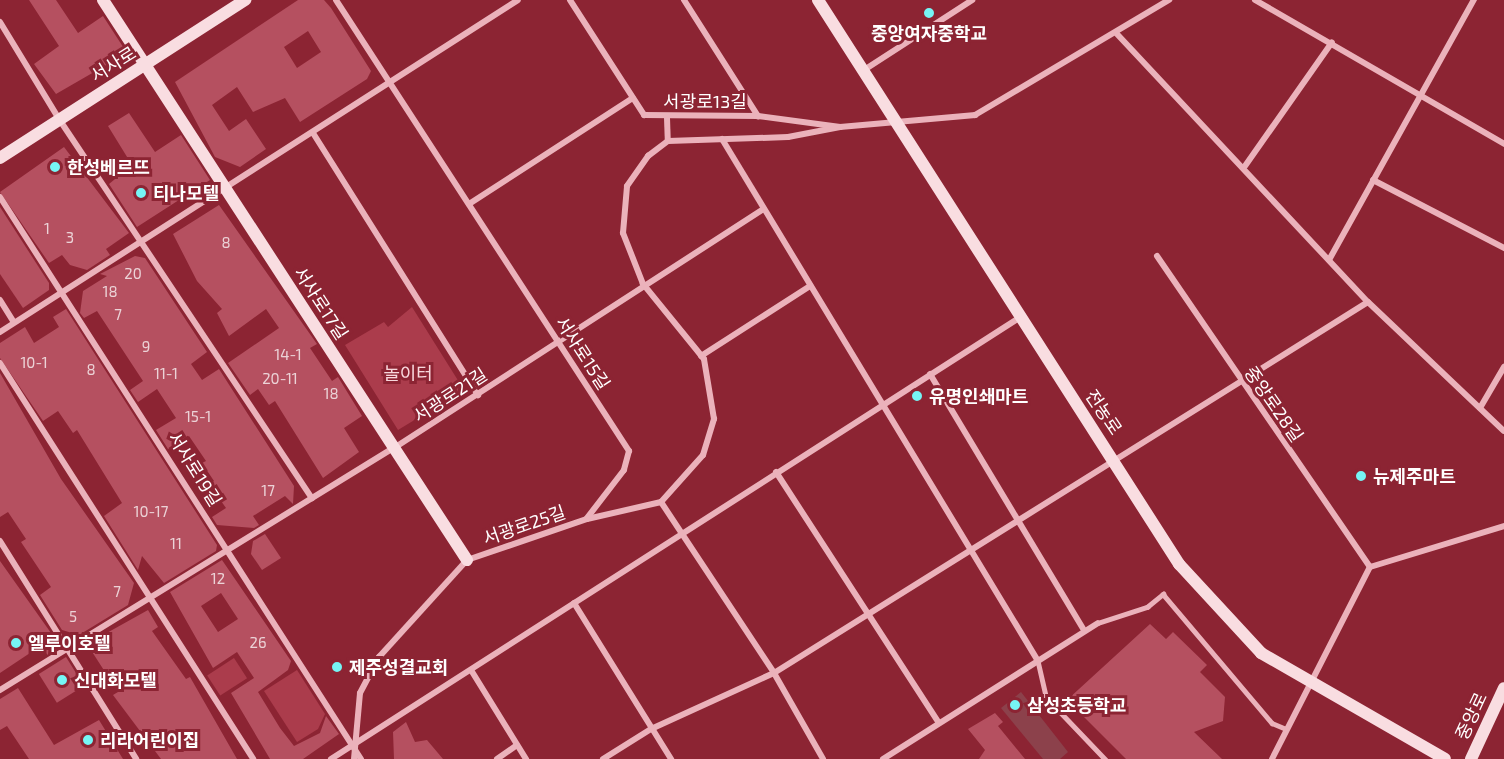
<!DOCTYPE html>
<meta charset="utf-8">
<style>
body{margin:0}
#map{position:relative;width:1504px;height:759px;overflow:hidden;background:#8c2433;font-family:"Exo 2","Noto Sans KR",sans-serif}
div>[style]{position:absolute}
[style*='--x']{left:calc(var(--x)*1px);top:calc(var(--y)*1px);width:calc(var(--w)*1px);rotate:calc(var(--a)*1deg)}
.green>*{inset:0;background:#ab3c4c;transform-origin:0 0}
.water>*{inset:0;background:#8c414b}
.building>*{inset:0;background:#b55060;transform-origin:0 0}
.lane>*{height:4.5px;margin:-2.25px;padding:0 2.25px;transform-origin:2.25px;border-radius:2.25px;background:#ebb2bb}
.street>*{height:6px;margin:-3px;padding:0 3px;transform-origin:3px;border-radius:3px;background:#ebb2bb}
.secondary>*{height:12px;margin:-6px;padding:0 6px;transform-origin:6px;border-radius:6px;background:#f9dde1}
.dots>*{width:16px;height:16px;translate:-50% -50%;box-sizing:border-box;border:3px solid #8c2433;border-radius:50%}
span{translate:-50% -50%;white-space:nowrap;text-align:center;line-height:1.15;-webkit-text-stroke:6px #8c2433;paint-order:stroke}
.number-label{font-size:15px;color:#ecd3d7}
.number-label span{-webkit-text-stroke-width:0}
.poi-label{font-size:18px;color:#fff;font-weight:700}
.left{translate:0 -50%;text-align:left}
.street-label{font-size:18px;color:#fff}
.park-label{font-size:18px;color:#f8d7dc}
</style>
<div id="map">
<div class="green">
<i style="clip-path:polygon(412px 307px,464px 390px,398px 430px,345px 345px,384px 322px,388px 327px)"></i>
<i style="left:234px;top:658px;width:24px;height:32px;rotate:57deg"></i>
<i style="clip-path:polygon(297px 670px,325px 714px,318px 729px,297px 742px,264px 691px)"></i>
</div>
<div class="water">
<i style="clip-path:polygon(1021px 692px,1068px 752px,1060px 759px,1043px 759px,1001px 708px)"></i>
</div>
<div class="building">
<i style="clip-path:polygon(29px 0,56px 0,78px 33px,103px 16px,127px 53px,56px 94px,34px 64px,59px 46px)"></i>
<i style="clip-path:polygon(evenodd,298px 0,324px 0,331px 8px,371px 71px,367px 79px,300px 122px,285px 98px,253px 112px,237px 87px,212px 105px,229px 131px,246px 119px,266px 149px,240px 167px,215px 157px,175px 82px,298px 0,308px 31px,321px 52px,297px 68px,284px 47px,308px 31px)"></i>
<i style="clip-path:polygon(129px 113px,155px 152px,181px 135px,210px 180px,137px 227px,109px 184px,132px 165px,108px 126px)"></i>
<i style="clip-path:polygon(64px 147px,129px 233px,106px 249px,110px 255px,87px 270px,70px 265px,62px 255px,49px 263px,0 192px)"></i>
<i style="clip-path:polygon(219px 205px,317px 344px,310px 348px,332px 381px,338px 377px,362px 416px,344px 428px,359px 452px,323px 478px,275px 401px,269px 405px,258px 389px,250px 395px,228px 363px,279px 328px,266px 309px,229px 336px,217px 313px,222px 309px,197px 281px,173px 234px)"></i>
<i style="clip-path:polygon(0 207px,49px 283px,49px 290px,23px 308px,0 274px)"></i>
<i style="clip-path:polygon(135px 256px,145px 258px,207px 352px,191px 364px,202px 380px,219px 369px,294px 486px,293px 504px,285px 496px,253px 516px,259px 525px,254px 528px,217px 525px,212px 517px,226px 508px,209px 484px,214px 481px,202px 463px,206px 461px,189px 436px,168px 449px,156px 430px,176px 418px,157px 389px,138px 402px,130px 390px,143px 381px,97px 311px,84px 318px,80px 313px,83px 291px,107px 276px,100px 274px)"></i>
<i style="clip-path:polygon(66px 309px,217px 545px,216px 551px,164px 583px,142px 556px,138px 570px,104px 516px,122px 503px,77px 430px,73px 433px,58px 411px,43px 421px,0 358px,0 343px,25px 327px,34px 343px,59px 327px,53px 317px)"></i>
<i style="clip-path:polygon(0 373px,61px 479px,134px 583px,128px 605px,79px 635px,62px 630px,40px 595px,51px 587px,21px 542px,26px 539px,8px 512px,0 517px)"></i>
<i style="clip-path:polygon(265px 534px,281px 558px,262px 570px,251px 554px,253px 541px)"></i>
<i style="clip-path:polygon(evenodd,222px 560px,291px 661px,288px 670px,258px 692px,280px 728px,294px 746px,320px 733px,326px 716px,339px 734px,303px 759px,270px 759px,231px 693px,254px 678px,237px 652px,213px 668px,170px 592px,222px 560px,221px 593px,238px 619px,218px 632px,201px 606px,221px 593px)"></i>
<i style="clip-path:polygon(0 561px,51px 633px,48px 655px,39px 647px,0 673px)"></i>
<i style="clip-path:polygon(148px 610px,158px 627px,152px 631px,186px 679px,190px 677px,237px 759px,161px 759px,113px 695px,118px 692px,87px 644px)"></i>
<i style="clip-path:polygon(1150px 624px,1166px 639px,1173px 632px,1207px 665px,1200px 672px,1225px 697px,1223px 721px,1194px 732px,1222px 759px,1126px 759px,1067px 700px)"></i>
<i style="left:66px;top:657px;width:34px;height:32px;rotate:58deg"></i>
<i style="clip-path:polygon(18px 688px,54px 745px,99px 720px,123px 759px,29px 759px,7px 726px,0 730px,0 699px)"></i>
<i style="clip-path:polygon(995px 713px,1003px 722px,998px 726px,1025px 759px,979px 759px,985px 750px,968px 729px)"></i>
<i style="clip-path:polygon(406px 722px,415px 742px,427px 740px,443px 759px,394px 759px,393px 732px)"></i>
</div>
<div class="lane">
<i style="--x:1098;--y:623;--w:52;--a:-18.1"></i>
<i style="--x:1147;--y:607;--w:21;--a:-39"></i>
<i style="--x:1163;--y:594;--w:169;--a:49.8"></i>
<i style="--x:1272;--y:723;--w:15;--a:23"></i>
<i style="--x:1038;--y:661;--w:37;--a:77"></i>
<i style="--x:1046;--y:697;--w:86;--a:46.4"></i>
</div>
<div class="street">
<i style="--x:336;--y:0;--w:538;--a:56.99"></i>
<i style="--x:629;--y:451;--w:20;--a:105"></i>
<i style="--x:624;--y:470;--w:61;--a:127.6"></i>
<i style="--x:570;--y:0;--w:137;--a:57.2"></i>
<i style="--x:644;--y:115;--w:114;--a:0.5"></i>
<i style="--x:758;--y:116;--w:83;--a:7.6"></i>
<i style="--x:840;--y:127;--w:136;--a:-5.1"></i>
<i style="--x:975;--y:115;--w:226;--a:-30.7"></i>
<i style="--x:684;--y:0;--w:138;--a:57.5"></i>
<i style="--x:1255;--y:0;--w:288;--a:30"></i>
<i style="--x:0;--y:22;--w:114;--a:58.7"></i>
<i style="--x:59;--y:119;--w:456;--a:56.3"></i>
<i style="--x:1117;--y:34;--w:367;--a:46.9"></i>
<i style="--x:1368;--y:302;--w:187;--a:43.5"></i>
<i style="--x:864;--y:70;--w:129;--a:-32.9"></i>
<i style="--x:667;--y:118;--w:23;--a:88"></i>
<i style="--x:313;--y:133;--w:310;--a:57.8"></i>
<i style="--x:722;--y:139;--w:610;--a:58.81"></i>
<i style="--x:1245;--y:166;--w:151;--a:-54.9"></i>
<i style="--x:1373;--y:180;--w:148;--a:27.4"></i>
<i style="--x:0;--y:197;--w:668;--a:57.29"></i>
<i style="--x:469;--y:204;--w:195;--a:-32.9"></i>
<i style="--x:1157;--y:256;--w:377;--a:55.6"></i>
<i style="--x:1329;--y:260;--w:298;--a:-60.9"></i>
<i style="--x:0;--y:300;--w:26;--a:58"></i>
<i style="--x:0;--y:332;--w:615;--a:-32.66"></i>
<i style="--x:701;--y:356;--w:130;--a:-32.7"></i>
<i style="--x:0;--y:363;--w:470;--a:57.4"></i>
<i style="--x:930;--y:374;--w:297;--a:59"></i>
<i style="--x:1480;--y:408;--w:48;--a:-59.7"></i>
<i style="--x:776;--y:472;--w:299;--a:57"></i>
<i style="--x:661;--y:502;--w:205;--a:56.5"></i>
<i style="--x:774;--y:673;--w:99;--a:60.3"></i>
<i style="--x:0;--y:541;--w:257;--a:58"></i>
<i style="--x:574;--y:603;--w:184;--a:58.1"></i>
<i style="--x:471;--y:670;--w:105;--a:58.3"></i>
<i style="--x:0;--y:690;--w:462;--a:-31.6"></i>
<i style="--x:394;--y:448;--w:440;--a:-32.9"></i>
<i style="--x:331;--y:759;--w:817;--a:-32.66"></i>
<i style="--x:354;--y:759;--w:66;--a:-84.8"></i>
<i style="--x:360;--y:693;--w:41;--a:-62.2"></i>
<i style="--x:379;--y:657;--w:131;--a:-47.8"></i>
<i style="--x:467;--y:560;--w:127;--a:-18.9"></i>
<i style="--x:587;--y:519;--w:76;--a:-12.9"></i>
<i style="--x:661;--y:502;--w:63;--a:-48.2"></i>
<i style="--x:703;--y:455;--w:38;--a:-73"></i>
<i style="--x:714;--y:419;--w:61;--a:-99.5"></i>
<i style="--x:704;--y:359;--w:97;--a:-129.1"></i>
<i style="--x:643;--y:284;--w:55;--a:-111.4"></i>
<i style="--x:623;--y:233;--w:47;--a:-85.1"></i>
<i style="--x:627;--y:186;--w:37;--a:-55"></i>
<i style="--x:648;--y:156;--w:25;--a:-37"></i>
<i style="--x:668;--y:141;--w:120;--a:-1.9"></i>
<i style="--x:788;--y:137;--w:53;--a:-10.9"></i>
<i style="--x:497;--y:759;--w:24;--a:-35"></i>
<i style="--x:603;--y:759;--w:57;--a:-32"></i>
<i style="--x:651;--y:729;--w:135;--a:-24.5"></i>
<i style="--x:774;--y:673;--w:700;--a:-31.99"></i>
<i style="--x:883;--y:759;--w:254;--a:-32.3"></i>
<i style="--x:1272;--y:759;--w:216;--a:-63"></i>
<i style="--x:1370;--y:567;--w:140;--a:-17"></i>
</div>
<div class="secondary">
<i style="--x:103;--y:0;--w:668;--a:56.98"></i>
<i style="--x:818;--y:0;--w:670;--a:57.38"></i>
<i style="--x:1179;--y:564;--w:121;--a:47.3"></i>
<i style="--x:1261;--y:653;--w:212;--a:29.9"></i>
<i style="--x:0;--y:158;--w:292;--a:-32.8"></i>
<i style="--x:1471;--y:759;--w:78;--a:-65.1"></i>
</div>
<div class="dots">
<i style="left:929px;top:13px;background:#76f5f5"></i>
<i style="left:55px;top:167px;background:#76f5f5"></i>
<i style="left:141px;top:193px;background:#76f5f5"></i>
<i style="left:917px;top:396px;background:#76f5f5"></i>
<i style="left:1361px;top:476px;background:#76f5f5"></i>
<i style="left:16px;top:643px;background:#76f5f5"></i>
<i style="left:337px;top:667px;background:#76f5f5"></i>
<i style="left:62px;top:680px;background:#76f5f5"></i>
<i style="left:1015px;top:705px;background:#76f5f5"></i>
<i style="left:88px;top:740px;background:#76f5f5"></i>
</div>
<div class="number-label">
<span style="left:47px;top:229px">1</span>
<span style="left:70px;top:238px">3</span>
<span style="left:226px;top:243px">8</span>
<span style="left:133px;top:274px">20</span>
<span style="left:110px;top:292px">18</span>
<span style="left:118px;top:315px">7</span>
<span style="left:146px;top:347px">9</span>
<span style="left:288px;top:355px">14-1</span>
<span style="left:34px;top:363px">10-1</span>
<span style="left:91px;top:370px">8</span>
<span style="left:166px;top:374px">11-1</span>
<span style="left:280px;top:379px">20-11</span>
<span style="left:331px;top:394px">18</span>
<span style="left:198px;top:417px">15-1</span>
<span style="left:268px;top:491px">17</span>
<span style="left:151px;top:512px">10-17</span>
<span style="left:176px;top:544px">11</span>
<span style="left:218px;top:579px">12</span>
<span style="left:117px;top:592px">7</span>
<span style="left:73px;top:617px">5</span>
<span style="left:258px;top:643px">26</span>
</div>
<div class="poi-label">
<span style="left:929px;top:33px">중앙여자중학교</span>
<span class="left" style="left:67px;top:167px">한성베르뜨</span>
<span class="left" style="left:153px;top:193px">티나모텔</span>
<span class="left" style="left:929px;top:396px">유명인쇄마트</span>
<span class="left" style="left:1373px;top:476px">뉴제주마트</span>
<span class="left" style="left:28px;top:643px">엘루이호텔</span>
<span class="left" style="left:349px;top:667px">제주성결교회</span>
<span class="left" style="left:74px;top:680px">신대화모텔</span>
<span class="left" style="left:1027px;top:705px">삼성초등학교</span>
<span class="left" style="left:100px;top:740px">리라어린이집</span>
</div>
<div class="street-label">
<span style="left:113px;top:64px;rotate:-32deg">서사로</span>
<span style="left:705px;top:101px">서광로13길</span>
<span style="left:321px;top:303px;rotate:57deg">서사로17길</span>
<span style="left:583px;top:353px;rotate:57deg">서사로15길</span>
<span style="left:450px;top:395px;rotate:-33deg">서광로21길</span>
<span style="left:1274px;top:404px;rotate:55deg">중앙로28길</span>
<span style="left:1104px;top:412px;rotate:56deg">전농로</span>
<span style="left:195px;top:469px;rotate:58deg">서사로19길</span>
<span style="left:524px;top:525px;rotate:-19deg">서광로25길</span>
<span style="left:1471px;top:716px;rotate:-65deg">중앙로</span>
</div>
<div class="park-label">
<span style="left:408px;top:373px">놀이터</span>
</div>
</div>
